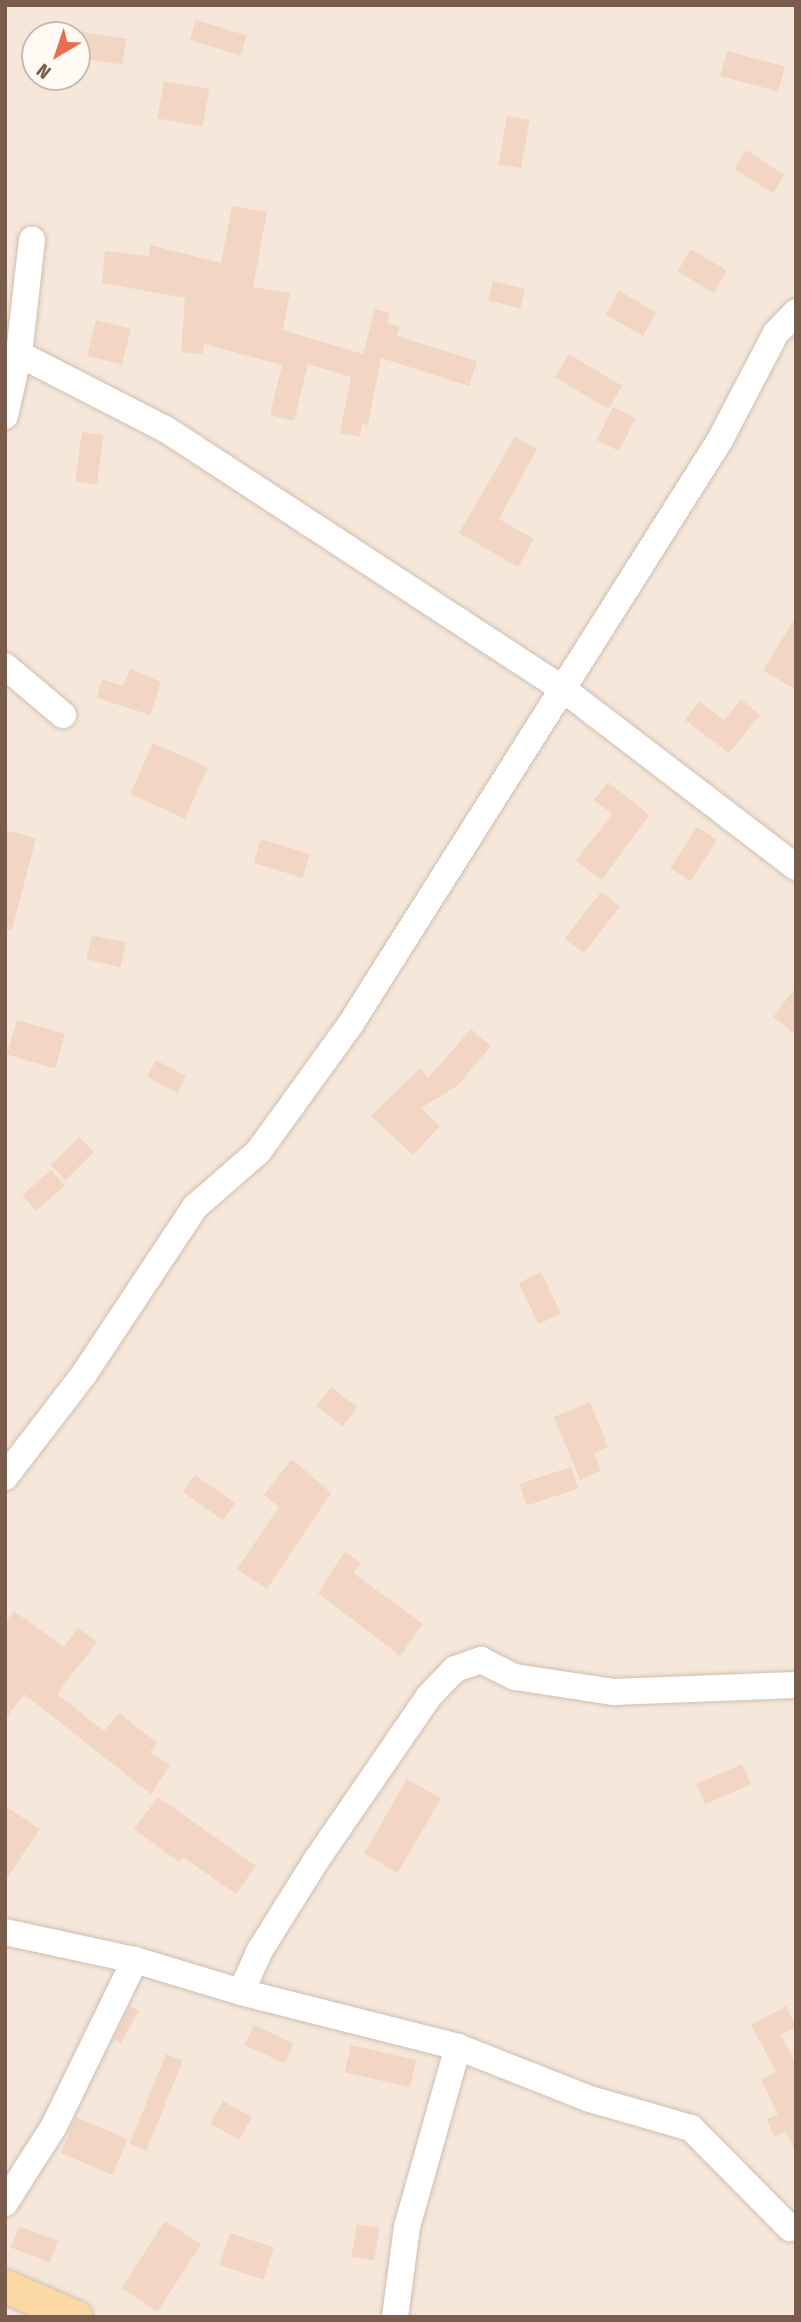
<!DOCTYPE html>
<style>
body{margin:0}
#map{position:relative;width:801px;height:2322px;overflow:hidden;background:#fdf6ec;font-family:"Fira Sans Condensed",sans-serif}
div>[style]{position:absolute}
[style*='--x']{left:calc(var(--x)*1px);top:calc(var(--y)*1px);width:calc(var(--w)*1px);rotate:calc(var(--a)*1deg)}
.residential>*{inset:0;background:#f5e8da}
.building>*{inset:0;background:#f3d5c3;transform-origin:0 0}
.roads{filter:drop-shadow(0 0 2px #d1beb0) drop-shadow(0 0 2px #d1beb0)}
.minor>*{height:26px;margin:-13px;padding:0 13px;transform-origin:13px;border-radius:13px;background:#fff}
.major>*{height:33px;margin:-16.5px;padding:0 16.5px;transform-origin:16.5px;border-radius:16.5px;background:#fbd9a5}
span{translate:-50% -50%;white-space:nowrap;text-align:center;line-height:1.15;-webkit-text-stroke:6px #fffaf3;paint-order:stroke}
.frame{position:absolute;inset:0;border:7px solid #7a5c4d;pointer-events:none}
.north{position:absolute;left:21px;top:21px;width:70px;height:70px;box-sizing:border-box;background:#fffaf3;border:2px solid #cabbb1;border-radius:50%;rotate:219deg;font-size:19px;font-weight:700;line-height:28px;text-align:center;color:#7a5c4d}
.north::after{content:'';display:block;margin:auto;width:24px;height:32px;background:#e76f51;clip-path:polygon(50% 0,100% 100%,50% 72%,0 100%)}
</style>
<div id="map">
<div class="residential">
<i style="clip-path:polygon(evenodd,5px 5px,796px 5px,796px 2317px,5px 2317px,5px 5px,35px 35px,77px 35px,77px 77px,35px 77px,35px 35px)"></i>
</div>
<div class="building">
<i style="left:196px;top:20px;width:53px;height:21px;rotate:17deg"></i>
<i style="left:77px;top:31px;width:50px;height:26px;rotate:9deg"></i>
<i style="left:727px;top:51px;width:60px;height:26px;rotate:15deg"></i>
<i style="left:164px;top:81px;width:46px;height:38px;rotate:10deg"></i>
<i style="left:507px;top:116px;width:23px;height:49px;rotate:10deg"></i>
<i style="left:746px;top:150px;width:46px;height:22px;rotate:33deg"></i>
<i style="clip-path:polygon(232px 206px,267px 212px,253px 287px,290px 293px,283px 330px,363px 354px,375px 309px,390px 313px,388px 323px,400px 327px,397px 336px,477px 361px,469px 386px,381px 358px,368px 425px,362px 424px,360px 437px,340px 433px,351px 377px,308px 364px,294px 421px,270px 415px,282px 365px,204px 344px,203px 355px,181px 352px,185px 298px,102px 283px,105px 251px,149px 256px,150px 245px,221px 263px)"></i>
<i style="left:691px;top:249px;width:42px;height:26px;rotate:31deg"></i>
<i style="left:493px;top:281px;width:33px;height:20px;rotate:14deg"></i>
<i style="left:619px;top:291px;width:43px;height:27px;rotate:30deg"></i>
<i style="left:96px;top:320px;width:36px;height:37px;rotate:14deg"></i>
<i style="left:569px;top:354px;width:62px;height:27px;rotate:31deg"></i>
<i style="left:613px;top:407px;width:25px;height:37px;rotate:26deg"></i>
<i style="left:82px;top:432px;width:22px;height:50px;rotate:8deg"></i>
<i style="clip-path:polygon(515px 437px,537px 449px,499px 519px,534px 539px,518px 567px,459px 533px)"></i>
<i style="clip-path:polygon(796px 617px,796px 690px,763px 670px)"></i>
<i style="clip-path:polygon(130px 669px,161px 682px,150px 715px,97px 698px,102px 679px,123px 686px)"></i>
<i style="clip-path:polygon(741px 699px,760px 715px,729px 753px,685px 720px,699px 701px,724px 720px)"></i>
<i style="left:153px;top:743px;width:60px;height:56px;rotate:24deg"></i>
<i style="clip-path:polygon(608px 782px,649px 815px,602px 880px,576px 861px,612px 814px,594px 800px)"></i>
<i style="left:697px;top:827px;width:24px;height:49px;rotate:33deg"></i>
<i style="clip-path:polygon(5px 830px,36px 838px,12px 930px,5px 929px)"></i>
<i style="left:261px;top:839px;width:51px;height:25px;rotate:17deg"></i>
<i style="left:601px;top:892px;width:24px;height:59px;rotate:38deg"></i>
<i style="left:92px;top:935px;width:35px;height:25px;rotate:13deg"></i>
<i style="clip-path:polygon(796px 987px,796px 1035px,773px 1017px)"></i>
<i style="left:17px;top:1020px;width:50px;height:36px;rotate:16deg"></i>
<i style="clip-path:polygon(471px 1029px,491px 1046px,457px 1086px,421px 1108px,440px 1126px,413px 1155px,371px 1116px,421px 1067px,428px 1078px)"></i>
<i style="left:156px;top:1060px;width:34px;height:19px;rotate:28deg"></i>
<i style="left:79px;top:1137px;width:21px;height:40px;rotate:45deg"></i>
<i style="left:51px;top:1170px;width:21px;height:38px;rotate:49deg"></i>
<i style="left:541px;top:1272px;width:46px;height:25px;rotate:64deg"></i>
<i style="left:331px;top:1387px;width:33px;height:24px;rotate:38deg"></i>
<i style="clip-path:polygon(590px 1402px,608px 1447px,594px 1453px,601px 1471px,580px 1480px,554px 1417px)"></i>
<i style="clip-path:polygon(292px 1459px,331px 1493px,267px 1589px,237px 1569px,279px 1507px,264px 1495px)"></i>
<i style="left:571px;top:1467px;width:23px;height:54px;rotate:72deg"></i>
<i style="left:195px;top:1475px;width:49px;height:21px;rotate:35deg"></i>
<i style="clip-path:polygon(345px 1551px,361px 1563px,353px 1573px,423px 1624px,400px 1656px,318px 1593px)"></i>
<i style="clip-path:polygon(14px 1611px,64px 1647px,78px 1628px,97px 1642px,57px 1694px,104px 1731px,119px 1713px,157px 1743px,150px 1752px,170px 1765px,151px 1794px,24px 1694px,5px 1719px,5px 1623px)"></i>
<i style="left:742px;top:1764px;width:22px;height:50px;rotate:66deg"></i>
<i style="left:407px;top:1779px;width:39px;height:86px;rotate:30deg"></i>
<i style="clip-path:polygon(158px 1797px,256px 1866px,236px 1894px,183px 1857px,179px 1862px,134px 1829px)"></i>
<i style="clip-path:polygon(5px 1806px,40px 1829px,5px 1881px)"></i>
<i style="clip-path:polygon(130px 2006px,139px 2010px,121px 2043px,114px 2039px)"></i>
<i style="clip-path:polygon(786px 2006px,796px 2027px,780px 2035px,796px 2063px,796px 2153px,786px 2132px,774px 2137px,767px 2119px,778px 2115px,761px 2079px,776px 2072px,751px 2025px)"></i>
<i style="left:254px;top:2025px;width:44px;height:22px;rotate:25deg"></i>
<i style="left:351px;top:2045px;width:67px;height:28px;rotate:13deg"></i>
<i style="left:166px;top:2054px;width:18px;height:97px;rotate:22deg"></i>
<i style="left:223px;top:2101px;width:33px;height:26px;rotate:29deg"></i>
<i style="left:76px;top:2117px;width:56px;height:39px;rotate:23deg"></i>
<i style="left:165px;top:2221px;width:43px;height:80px;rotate:33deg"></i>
<i style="left:357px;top:2224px;width:23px;height:33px;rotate:10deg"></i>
<i style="left:19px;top:2226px;width:42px;height:23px;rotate:21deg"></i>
<i style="left:230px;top:2233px;width:46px;height:34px;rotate:18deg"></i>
</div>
<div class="roads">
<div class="minor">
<i style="--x:19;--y:354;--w:166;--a:27.2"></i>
<i style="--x:167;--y:430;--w:473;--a:33.2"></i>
<i style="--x:563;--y:689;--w:293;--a:37.4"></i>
<i style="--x:5;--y:416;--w:64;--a:-77.3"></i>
<i style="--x:19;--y:354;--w:115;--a:-83.5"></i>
<i style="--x:5;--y:666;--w:76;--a:40.2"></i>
<i style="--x:5;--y:1477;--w:130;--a:-52.5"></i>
<i style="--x:84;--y:1374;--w:201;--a:-56.4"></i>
<i style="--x:195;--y:1207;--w:84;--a:-41.1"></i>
<i style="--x:258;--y:1152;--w:157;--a:-54.1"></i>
<i style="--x:350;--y:1025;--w:692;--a:-57.69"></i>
<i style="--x:720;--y:440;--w:121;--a:-62.4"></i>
<i style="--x:776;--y:333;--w:29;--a:-46"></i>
<i style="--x:5;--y:1932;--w:133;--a:12.2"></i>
<i style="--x:135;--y:1960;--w:111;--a:16.8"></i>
<i style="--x:241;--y:1992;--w:46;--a:-65.7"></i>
<i style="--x:260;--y:1950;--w:104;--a:-58"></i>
<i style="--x:315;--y:1862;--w:201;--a:-55.5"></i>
<i style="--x:429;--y:1696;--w:37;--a:-46"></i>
<i style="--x:455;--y:1669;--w:28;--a:-19"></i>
<i style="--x:481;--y:1660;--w:38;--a:27"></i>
<i style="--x:515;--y:1677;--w:99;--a:8.7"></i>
<i style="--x:613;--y:1692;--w:183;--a:-2.2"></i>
<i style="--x:241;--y:1992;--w:224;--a:14.2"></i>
<i style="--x:458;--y:2047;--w:142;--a:21.5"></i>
<i style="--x:590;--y:2099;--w:105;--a:16"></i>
<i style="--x:691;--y:2128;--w:141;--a:45.3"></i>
<i style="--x:5;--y:2203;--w:91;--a:-57.5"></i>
<i style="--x:54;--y:2126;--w:185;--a:-64"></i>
<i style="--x:395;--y:2317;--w:91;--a:-82.4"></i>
<i style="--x:407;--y:2227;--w:187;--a:-74.2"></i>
</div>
<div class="major">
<i style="--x:5;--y:2286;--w:77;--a:23.6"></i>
</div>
</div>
<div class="frame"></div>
<div class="north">N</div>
</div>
